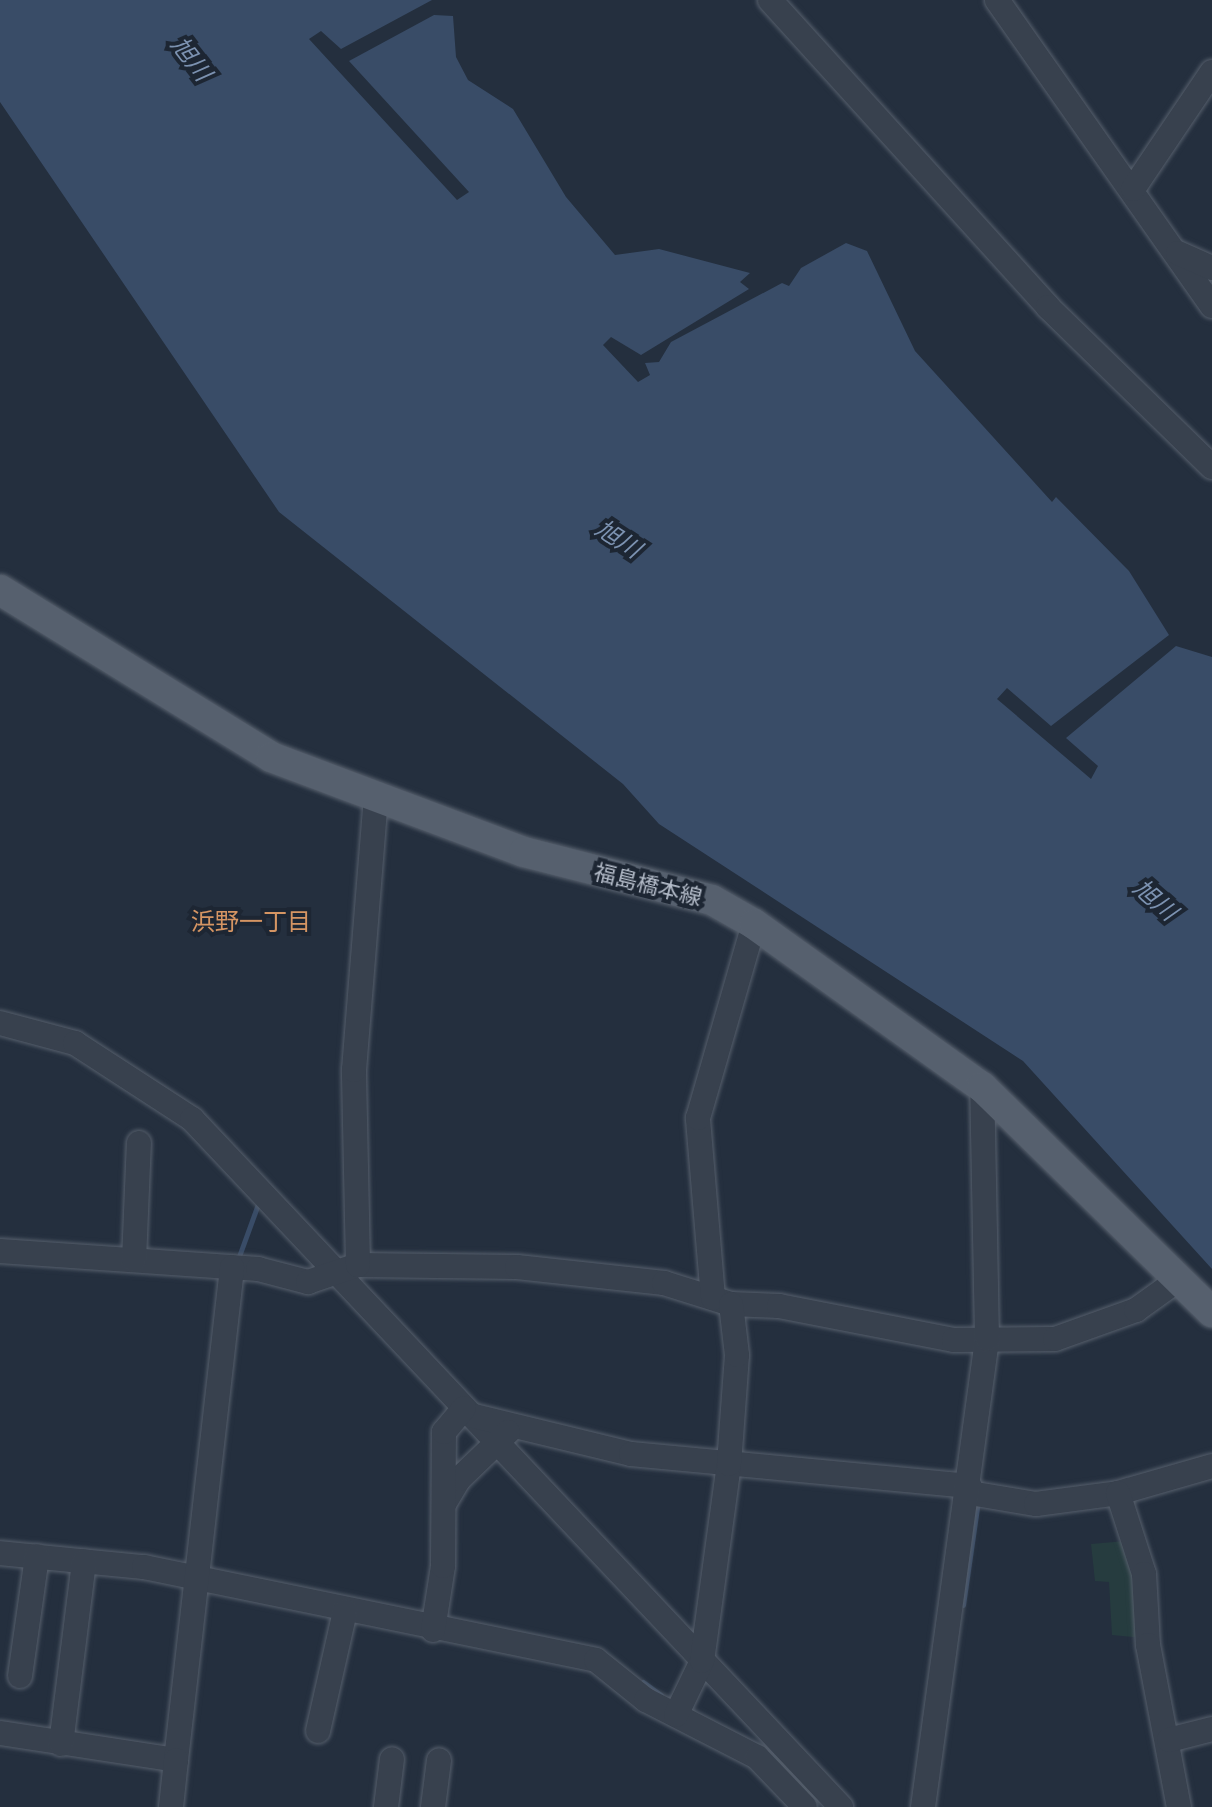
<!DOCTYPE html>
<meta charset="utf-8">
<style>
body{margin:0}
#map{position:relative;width:1212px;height:1807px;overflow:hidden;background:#242f3e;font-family:"Golos Text","Noto Sans JP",sans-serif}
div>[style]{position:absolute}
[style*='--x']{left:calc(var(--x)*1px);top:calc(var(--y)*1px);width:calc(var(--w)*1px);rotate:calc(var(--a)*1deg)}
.green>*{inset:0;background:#263c3f}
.water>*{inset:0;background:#394c67}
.stream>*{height:5px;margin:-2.5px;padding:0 2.5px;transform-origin:2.5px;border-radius:2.5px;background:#394c67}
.roads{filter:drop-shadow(0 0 2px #565f6c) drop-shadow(0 0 2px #565f6c)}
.minor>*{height:24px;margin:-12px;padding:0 12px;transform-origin:12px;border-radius:12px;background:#38414e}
.major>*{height:30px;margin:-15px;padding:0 15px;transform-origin:15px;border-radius:15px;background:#56606e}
span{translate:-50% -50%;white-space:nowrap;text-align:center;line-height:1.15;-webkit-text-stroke:8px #1d2633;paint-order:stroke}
.street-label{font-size:22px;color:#b4bcc9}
.water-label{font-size:24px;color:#7c92b1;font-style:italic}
.neighbourhood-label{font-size:24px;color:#d59563}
</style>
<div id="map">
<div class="green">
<i style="clip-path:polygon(1125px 1541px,1136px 1577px,1143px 1638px,1112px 1635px,1109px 1582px,1095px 1581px,1091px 1544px)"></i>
</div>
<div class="water">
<i style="clip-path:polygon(0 0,432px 0,341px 49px,321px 31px,309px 39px,457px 200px,469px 192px,349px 61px,434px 15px,453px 16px,456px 57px,468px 80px,513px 109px,566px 197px,615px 255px,659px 249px,750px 273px,740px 282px,749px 289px,641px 355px,611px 337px,603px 345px,638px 382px,650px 375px,645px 363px,659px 362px,671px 342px,782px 283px,789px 286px,801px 268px,846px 243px,867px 251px,915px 351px,1052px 502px,1056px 497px,1129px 571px,1169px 635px,1051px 726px,1007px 688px,997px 699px,1091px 779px,1098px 766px,1066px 738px,1176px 646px,1212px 657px,1212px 1269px,1023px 1061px,659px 824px,623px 784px,279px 512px,0 102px)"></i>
</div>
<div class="stream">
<i style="--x:238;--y:1259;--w:59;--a:-70"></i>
<i style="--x:963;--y:1605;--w:105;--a:-81.8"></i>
<i style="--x:643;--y:1682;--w:22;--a:36"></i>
</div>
<div class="roads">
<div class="minor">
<i style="--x:770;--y:0;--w:414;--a:47.8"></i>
<i style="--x:1048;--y:307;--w:229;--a:44.3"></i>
<i style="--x:997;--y:0;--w:374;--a:54.9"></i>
<i style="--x:1133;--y:189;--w:141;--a:-56"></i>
<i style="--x:1178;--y:253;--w:37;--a:24"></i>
<i style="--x:0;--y:1023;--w:78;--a:14.9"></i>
<i style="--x:75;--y:1043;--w:140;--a:33"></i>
<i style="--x:192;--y:1119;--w:946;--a:46.67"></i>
<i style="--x:0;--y:1251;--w:259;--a:4"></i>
<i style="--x:258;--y:1269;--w:52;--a:14.6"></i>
<i style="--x:308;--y:1282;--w:53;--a:-18.8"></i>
<i style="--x:358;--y:1265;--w:159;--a:0.7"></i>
<i style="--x:517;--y:1267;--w:148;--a:6.2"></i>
<i style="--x:664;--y:1283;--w:70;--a:17.4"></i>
<i style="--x:731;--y:1304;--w:48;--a:2.4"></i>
<i style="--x:779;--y:1306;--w:178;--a:11"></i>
<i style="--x:954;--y:1340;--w:101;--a:-0.6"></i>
<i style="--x:1055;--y:1339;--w:86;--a:-19.7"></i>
<i style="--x:1136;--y:1310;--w:53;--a:-35.8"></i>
<i style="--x:134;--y:1260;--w:117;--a:-87.6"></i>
<i style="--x:358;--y:1265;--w:195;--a:-91.2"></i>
<i style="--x:354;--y:1070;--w:276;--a:-85.4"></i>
<i style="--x:713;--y:1298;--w:181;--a:-94.8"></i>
<i style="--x:698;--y:1118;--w:202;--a:-73.9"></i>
<i style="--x:474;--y:1416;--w:162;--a:13.6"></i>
<i style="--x:631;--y:1454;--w:340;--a:5.4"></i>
<i style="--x:970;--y:1493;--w:67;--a:9.5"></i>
<i style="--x:1036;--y:1504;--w:83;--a:-7.6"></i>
<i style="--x:1118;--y:1493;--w:98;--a:-16"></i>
<i style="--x:1118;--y:1493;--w:85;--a:72.2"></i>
<i style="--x:1144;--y:1574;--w:71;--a:86.8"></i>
<i style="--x:1148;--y:1645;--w:165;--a:79.2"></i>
<i style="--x:444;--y:1504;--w:29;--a:-59"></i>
<i style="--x:459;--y:1479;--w:68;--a:-43.8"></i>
<i style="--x:0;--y:1553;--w:145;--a:5.6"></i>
<i style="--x:144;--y:1567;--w:461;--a:11.6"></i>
<i style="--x:596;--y:1660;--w:64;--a:38.7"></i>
<i style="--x:646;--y:1700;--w:125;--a:27.2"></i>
<i style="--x:757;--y:1757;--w:69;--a:46.2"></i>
<i style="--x:433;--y:1630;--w:65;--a:-81.1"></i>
<i style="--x:443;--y:1566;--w:134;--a:-89.6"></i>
<i style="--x:444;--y:1432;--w:31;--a:-50"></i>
<i style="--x:20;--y:1676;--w:121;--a:-81.9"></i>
<i style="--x:676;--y:1715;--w:60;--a:-64.3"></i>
<i style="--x:702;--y:1661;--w:199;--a:-82.2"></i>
<i style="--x:729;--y:1464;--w:109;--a:-85.8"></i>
<i style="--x:737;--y:1355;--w:51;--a:-96.7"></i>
<i style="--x:318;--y:1731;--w:123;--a:-77.3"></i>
<i style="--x:0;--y:1733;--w:178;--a:8.7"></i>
<i style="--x:176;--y:1760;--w:496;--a:-83.5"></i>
<i style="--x:1169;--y:1740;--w:44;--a:-14.3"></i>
<i style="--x:61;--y:1744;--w:184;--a:-82.8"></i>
<i style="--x:171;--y:1807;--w:47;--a:-83.9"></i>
<i style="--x:386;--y:1807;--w:48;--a:-82.9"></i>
<i style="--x:433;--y:1807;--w:47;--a:-82.7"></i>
<i style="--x:923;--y:1807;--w:472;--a:-82.2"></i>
<i style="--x:987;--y:1339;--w:252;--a:-91.1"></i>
</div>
<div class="major">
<i style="--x:0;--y:590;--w:318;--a:31.6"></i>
<i style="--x:271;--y:757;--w:270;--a:20.6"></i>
<i style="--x:524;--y:852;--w:194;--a:14.3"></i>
<i style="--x:712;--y:900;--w:48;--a:29.7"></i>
<i style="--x:754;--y:924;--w:280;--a:35.6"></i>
<i style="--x:982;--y:1087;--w:322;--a:44.4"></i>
</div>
</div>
<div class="street-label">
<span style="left:648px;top:884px;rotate:14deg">福島橋本線</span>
</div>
<div class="water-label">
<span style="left:192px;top:58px;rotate:52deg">旭川</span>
<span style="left:619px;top:538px;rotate:33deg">旭川</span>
<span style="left:1156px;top:899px;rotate:41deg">旭川</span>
</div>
<div class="neighbourhood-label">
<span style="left:251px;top:921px">浜野一丁目</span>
</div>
</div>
